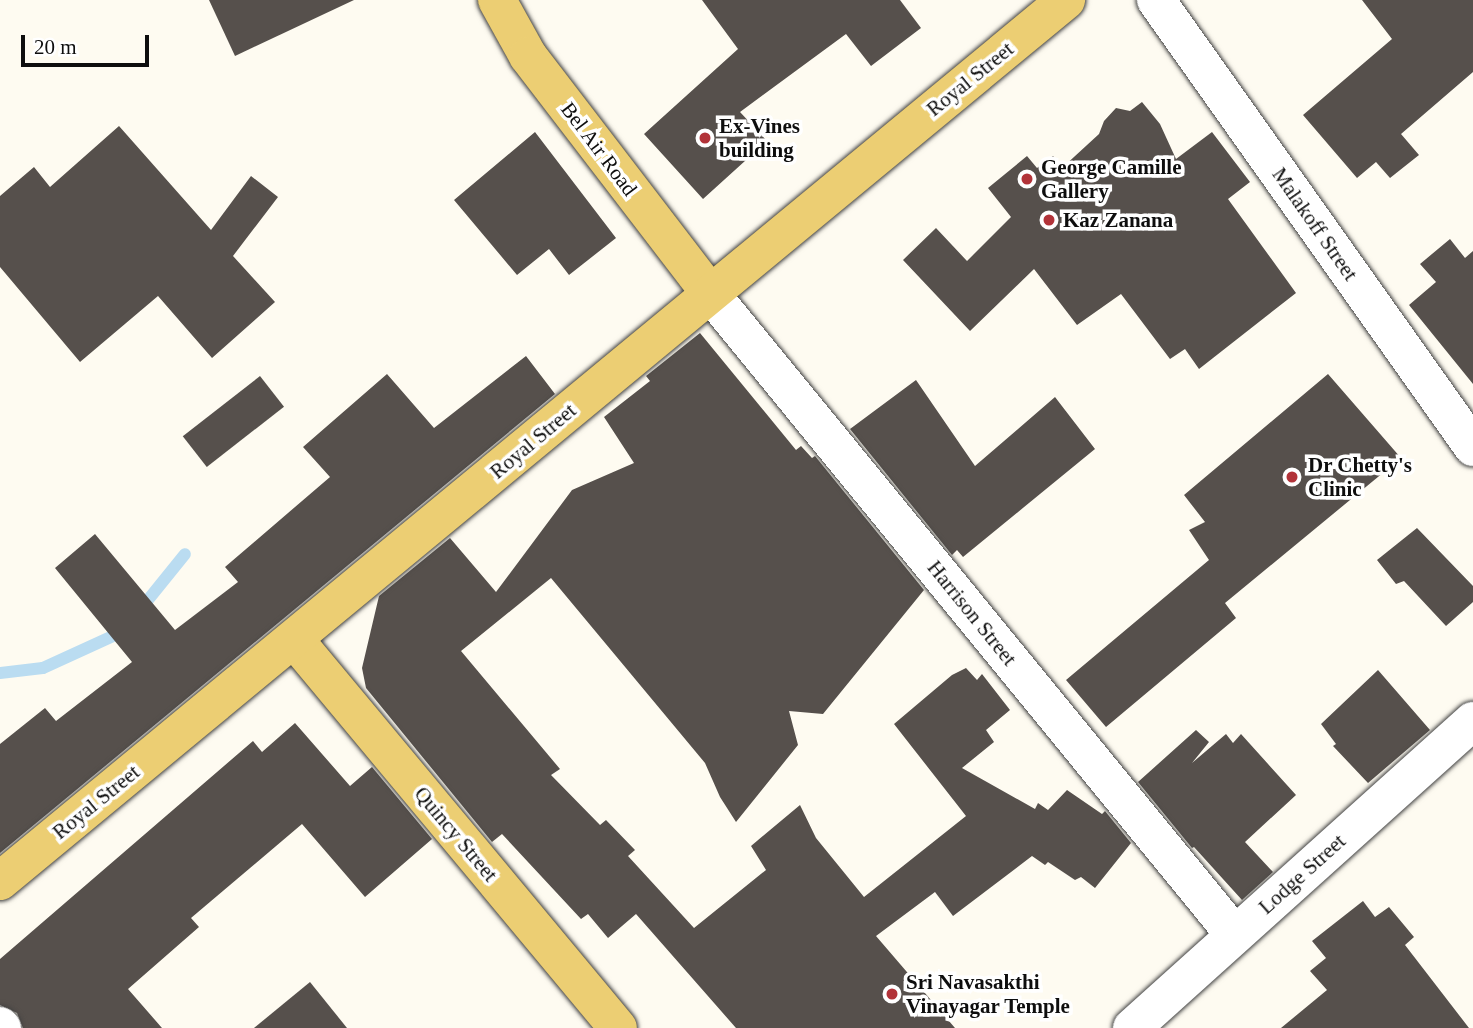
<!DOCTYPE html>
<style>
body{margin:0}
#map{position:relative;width:1473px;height:1028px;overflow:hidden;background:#fefbf1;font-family:Georgia,serif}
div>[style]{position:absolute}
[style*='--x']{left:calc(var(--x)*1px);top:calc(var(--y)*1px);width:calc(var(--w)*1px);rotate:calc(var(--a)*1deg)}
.stream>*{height:12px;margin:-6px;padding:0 6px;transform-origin:6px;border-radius:6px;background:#badcf1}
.building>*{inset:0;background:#56504c;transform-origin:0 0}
.roads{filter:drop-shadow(0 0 2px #414141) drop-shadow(0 0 2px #414141)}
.minor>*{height:38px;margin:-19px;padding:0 19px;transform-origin:19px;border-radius:19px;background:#fff}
.major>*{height:38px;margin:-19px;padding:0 19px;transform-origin:19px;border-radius:19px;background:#ecce73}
.dots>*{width:19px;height:19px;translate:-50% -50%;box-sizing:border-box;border:4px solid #fff;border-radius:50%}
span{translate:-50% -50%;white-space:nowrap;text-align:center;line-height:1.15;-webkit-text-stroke:7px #fff;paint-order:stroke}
.street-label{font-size:21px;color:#0e0e0e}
.poi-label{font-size:21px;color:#0e0e0e;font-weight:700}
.left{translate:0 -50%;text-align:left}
.scale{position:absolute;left:21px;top:35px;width:128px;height:32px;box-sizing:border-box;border:4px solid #0e0e0e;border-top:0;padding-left:9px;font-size:21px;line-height:24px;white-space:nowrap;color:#0e0e0e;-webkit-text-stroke:5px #fff;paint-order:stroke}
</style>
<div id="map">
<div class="stream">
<i style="--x:139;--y:611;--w:73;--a:-51.1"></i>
<i style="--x:0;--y:673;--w:43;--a:-6.6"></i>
<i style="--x:43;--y:668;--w:89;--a:-24.6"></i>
</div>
<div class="building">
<i style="clip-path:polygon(209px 0,354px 0,235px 56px)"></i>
<i style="clip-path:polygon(702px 0,900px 0,921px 28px,871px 66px,846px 34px,740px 112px,767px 141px,703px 199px,644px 134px,738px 49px)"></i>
<i style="clip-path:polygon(1362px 0,1473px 0,1473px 72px,1401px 134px,1419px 155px,1390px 178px,1376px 162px,1357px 178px,1303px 115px,1392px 39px)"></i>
<i style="clip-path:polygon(1142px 102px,1160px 124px,1176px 159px,1212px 132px,1250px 182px,1228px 199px,1296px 293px,1199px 369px,1185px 349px,1170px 359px,1121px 294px,1077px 325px,1034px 269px,970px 331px,903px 260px,936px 228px,967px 261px,1011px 217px,988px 188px,1027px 156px,1037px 168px,1053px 156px,1062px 168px,1099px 134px,1104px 121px,1116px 108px,1130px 111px)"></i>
<i style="clip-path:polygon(119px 126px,211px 230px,251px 176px,278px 197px,233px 256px,275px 302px,212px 358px,158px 296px,80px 362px,0 267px,0 196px,34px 167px,50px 187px)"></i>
<i style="clip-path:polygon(535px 132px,616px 238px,569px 275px,549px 249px,517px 275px,454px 200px)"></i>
<i style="clip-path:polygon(1450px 239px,1465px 258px,1473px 251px,1473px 384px,1409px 305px,1436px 282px,1420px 264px)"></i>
<i style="clip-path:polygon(700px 333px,796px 450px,801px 446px,812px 458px,815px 456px,924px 590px,823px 714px,789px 711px,798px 745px,736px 822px,720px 797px,705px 763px,551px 578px,461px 651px,560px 769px,551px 775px,600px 825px,606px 820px,635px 850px,628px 856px,694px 928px,766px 870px,751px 846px,800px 805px,816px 838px,864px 897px,966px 816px,894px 724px,952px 675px,966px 668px,977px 680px,982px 674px,1010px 710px,986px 730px,994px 742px,962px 768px,1035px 809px,1038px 803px,1048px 810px,1067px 790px,1102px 814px,1105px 811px,1131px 843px,1095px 888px,1081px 877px,1075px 880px,1048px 862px,1045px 865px,1032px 856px,953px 916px,935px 892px,876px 936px,955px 1028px,736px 1028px,636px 914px,608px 938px,588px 914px,581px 919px,502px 834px,492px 842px,366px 688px,362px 668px,379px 596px,450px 538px,496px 592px,572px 490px,634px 463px,604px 417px,650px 381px,646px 376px)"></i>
<i style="clip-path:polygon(526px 356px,555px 394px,0 853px,0 744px,45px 708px,56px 721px,132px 662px,55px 568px,95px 534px,175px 630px,238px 582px,225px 567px,330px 477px,303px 447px,387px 374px,434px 428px)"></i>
<i style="clip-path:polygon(1328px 374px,1401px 458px,1225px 603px,1236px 618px,1106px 727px,1066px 680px,1209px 560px,1189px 530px,1205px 522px,1184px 495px)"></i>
<i style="left:260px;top:376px;width:39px;height:98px;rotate:52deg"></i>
<i style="clip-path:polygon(916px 380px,975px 466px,1055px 397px,1095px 449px,963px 557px,957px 550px,952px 555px,850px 429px)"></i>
<i style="clip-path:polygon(1417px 528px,1473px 586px,1473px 602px,1446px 626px,1404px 581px,1396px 584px,1377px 560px)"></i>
<i style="clip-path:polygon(1378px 670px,1430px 730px,1368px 783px,1333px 746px,1336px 744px,1321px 724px)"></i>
<i style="clip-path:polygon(295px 723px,350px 786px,372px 767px,432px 839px,365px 897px,302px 824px,191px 918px,199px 927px,128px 989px,162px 1028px,23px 1028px,17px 1013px,0 1005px,0 959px,253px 741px,262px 752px)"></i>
<i style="clip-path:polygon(1196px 730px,1209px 742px,1192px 763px,1226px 734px,1233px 743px,1241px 734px,1296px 795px,1245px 842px,1273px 872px,1242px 900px,1194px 847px,1192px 848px,1138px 782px)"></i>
<i style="clip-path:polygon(1363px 901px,1375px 917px,1389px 907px,1414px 937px,1405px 945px,1469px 1028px,1281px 1028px,1327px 990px,1310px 971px,1326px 958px,1312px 941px)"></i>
<i style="clip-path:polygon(310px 982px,347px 1028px,254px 1028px)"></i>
</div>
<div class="roads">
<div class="minor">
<i style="--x:1156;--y:0;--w:548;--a:54.66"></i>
<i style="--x:710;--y:293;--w:828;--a:50.73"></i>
<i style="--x:0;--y:1026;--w:3;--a:45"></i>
<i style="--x:1132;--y:1028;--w:459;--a:-42"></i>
</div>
<div class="major">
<i style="--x:497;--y:0;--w:64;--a:61"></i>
<i style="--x:528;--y:56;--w:299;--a:52.5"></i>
<i style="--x:294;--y:639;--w:506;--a:50.21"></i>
<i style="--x:0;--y:881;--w:1383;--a:-39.57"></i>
</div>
</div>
<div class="dots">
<i style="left:705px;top:138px;background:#b23339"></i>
<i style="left:1027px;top:179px;background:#b23339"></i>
<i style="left:1049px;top:220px;background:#b23339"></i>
<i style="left:1292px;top:477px;background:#b23339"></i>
<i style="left:892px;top:994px;background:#b23339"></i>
</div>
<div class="street-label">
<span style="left:970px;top:79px;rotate:-39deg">Royal Street</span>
<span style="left:599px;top:149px;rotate:53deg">Bel Air Road</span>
<span style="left:1315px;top:224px;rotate:55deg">Malakoff Street</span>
<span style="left:533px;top:441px;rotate:-40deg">Royal Street</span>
<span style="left:972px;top:613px;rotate:51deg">Harrison Street</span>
<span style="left:96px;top:802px;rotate:-39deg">Royal Street</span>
<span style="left:456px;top:834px;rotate:50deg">Quincy Street</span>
<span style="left:1302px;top:874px;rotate:-42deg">Lodge Street</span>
</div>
<div class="poi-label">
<span class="left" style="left:719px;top:138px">Ex-Vines<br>building</span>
<span class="left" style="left:1041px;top:179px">George Camille<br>Gallery</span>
<span class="left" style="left:1063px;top:220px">Kaz Zanana</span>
<span class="left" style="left:1308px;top:477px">Dr Chetty's<br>Clinic</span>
<span class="left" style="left:906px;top:994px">Sri Navasakthi<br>Vinayagar Temple</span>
</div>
<div class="scale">20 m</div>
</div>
